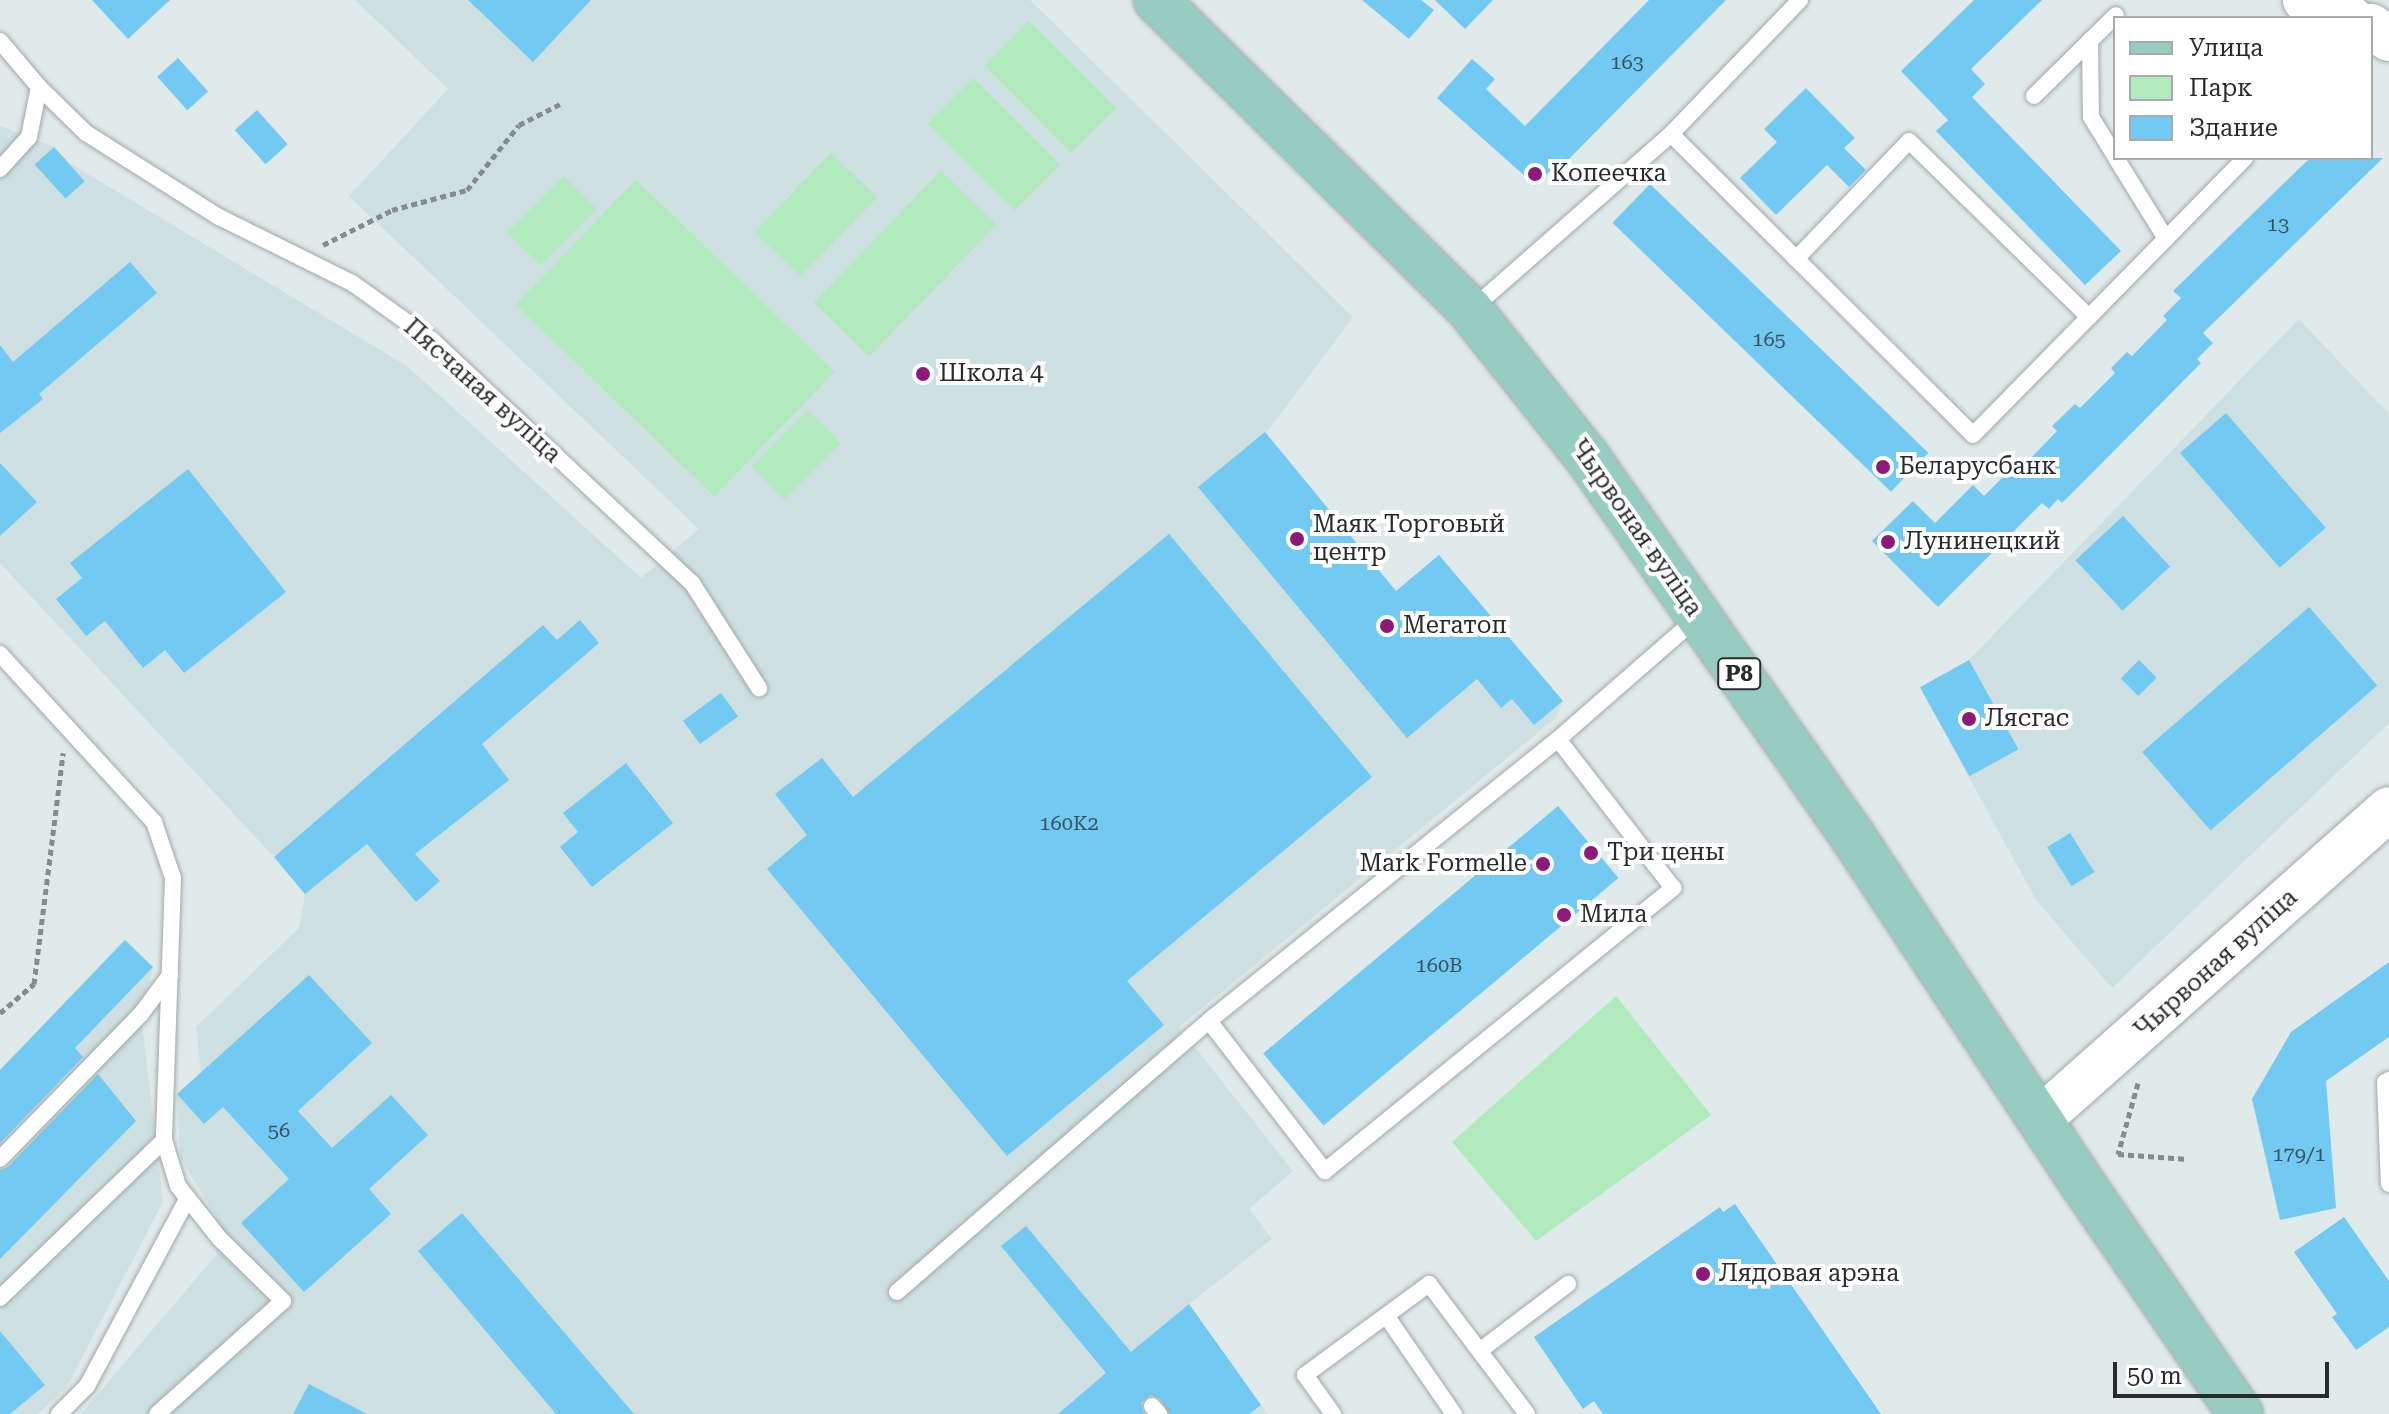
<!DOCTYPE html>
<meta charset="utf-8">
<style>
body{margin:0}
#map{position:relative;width:2389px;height:1414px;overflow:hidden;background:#e1eaea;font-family:"Roboto Serif",serif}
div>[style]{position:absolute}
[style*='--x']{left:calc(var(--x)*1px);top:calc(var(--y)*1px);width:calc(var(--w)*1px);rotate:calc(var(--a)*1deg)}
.built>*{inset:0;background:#cee0e2}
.green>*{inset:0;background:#b1eabc;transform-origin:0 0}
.building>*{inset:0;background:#72caf3;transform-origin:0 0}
.path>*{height:5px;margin-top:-2.5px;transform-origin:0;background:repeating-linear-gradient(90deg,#868c8c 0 6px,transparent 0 10px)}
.roads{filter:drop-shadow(0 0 2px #a0a8a9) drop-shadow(0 0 2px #a0a8a9)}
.lane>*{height:16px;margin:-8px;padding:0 8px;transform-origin:8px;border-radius:8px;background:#fff}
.secondary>*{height:44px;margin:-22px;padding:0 22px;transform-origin:22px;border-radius:22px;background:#fff}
.primary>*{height:44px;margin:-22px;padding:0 22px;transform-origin:22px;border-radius:22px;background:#97cdc1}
.dots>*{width:22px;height:22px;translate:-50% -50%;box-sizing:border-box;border:4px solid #fff;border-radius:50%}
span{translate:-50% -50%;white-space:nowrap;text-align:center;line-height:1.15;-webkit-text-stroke:8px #fff;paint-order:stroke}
.number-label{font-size:20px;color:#3a535e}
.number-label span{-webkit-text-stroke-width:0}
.shield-label span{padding:2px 6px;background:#fff;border:2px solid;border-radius:6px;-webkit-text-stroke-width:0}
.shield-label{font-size:22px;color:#282b2c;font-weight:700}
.poi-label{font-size:24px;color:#282b2c}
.left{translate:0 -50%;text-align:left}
.right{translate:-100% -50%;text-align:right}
.street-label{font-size:24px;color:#282b2c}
.legend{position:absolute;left:2113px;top:16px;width:260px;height:144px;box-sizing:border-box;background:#fff;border:2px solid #a9aaab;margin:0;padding:10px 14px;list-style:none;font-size:24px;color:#282b2c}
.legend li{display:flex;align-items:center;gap:16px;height:40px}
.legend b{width:40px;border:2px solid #a9aaab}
.scale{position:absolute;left:2113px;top:1362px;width:216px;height:36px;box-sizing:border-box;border:4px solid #282b2c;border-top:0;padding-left:10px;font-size:24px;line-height:28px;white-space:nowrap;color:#282b2c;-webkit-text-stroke:6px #fff;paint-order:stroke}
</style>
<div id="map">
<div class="built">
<i style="clip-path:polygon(355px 0,1030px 0,1353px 317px,1266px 433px,1396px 591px,1439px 555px,1563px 701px,1556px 718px,1179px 1027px,1293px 1171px,1249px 1209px,1272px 1239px,1189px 1304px,1268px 1414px,81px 1414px,216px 1255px,221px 1225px,180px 1157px,177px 1094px,201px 1073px,196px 1027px,299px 928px,305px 895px,274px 857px,0 563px,0 126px,54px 147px,68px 162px,407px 366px,641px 578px,699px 529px,349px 196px,448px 89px)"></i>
<i style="clip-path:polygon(2299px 319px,2389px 414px,2389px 723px,2112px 988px,2036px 900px,1920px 688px,1969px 660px)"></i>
<i style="clip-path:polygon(125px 940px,153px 967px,141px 1014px,163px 1202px,66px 1388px,38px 1414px,0 1414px,0 1070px)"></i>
</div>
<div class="green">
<i style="left:1029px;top:21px;width:123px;height:63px;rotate:45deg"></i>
<i style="left:973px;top:78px;width:123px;height:64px;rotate:45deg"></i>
<i style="left:831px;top:153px;width:64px;height:110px;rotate:44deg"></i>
<i style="left:941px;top:171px;width:77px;height:183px;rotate:44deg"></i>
<i style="left:564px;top:176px;width:47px;height:80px;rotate:45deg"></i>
<i style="left:636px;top:180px;width:276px;height:173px;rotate:44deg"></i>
<i style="left:808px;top:410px;width:47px;height:80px;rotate:45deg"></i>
<i style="clip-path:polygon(1616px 996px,1711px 1115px,1536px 1241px,1452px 1142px)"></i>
</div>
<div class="building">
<i style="clip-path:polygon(92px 0,170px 0,128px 39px)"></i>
<i style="clip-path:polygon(468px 0,591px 0,533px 62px)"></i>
<i style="clip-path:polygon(1362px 0,1421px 0,1434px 10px,1409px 39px)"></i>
<i style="clip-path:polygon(1435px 0,1493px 0,1465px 29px)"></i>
<i style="clip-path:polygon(1649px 0,1726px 0,1566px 162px,1562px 158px,1536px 186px,1437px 98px,1472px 59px,1495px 79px,1486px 89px,1525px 126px)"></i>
<i style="clip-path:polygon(1974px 0,2042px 0,1971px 69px,1985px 84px,1972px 97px,2121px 251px,2085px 285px,1936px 131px,1948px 120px,1901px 71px)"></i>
<i style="left:178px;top:58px;width:45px;height:28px;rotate:48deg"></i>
<i style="clip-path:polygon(1806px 88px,1855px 138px,1844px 148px,1866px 170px,1849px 187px,1827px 165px,1776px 215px,1740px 178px,1777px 142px,1764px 129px)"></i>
<i style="left:257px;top:110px;width:46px;height:30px;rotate:48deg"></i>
<i style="left:54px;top:147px;width:46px;height:26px;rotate:48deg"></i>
<i style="clip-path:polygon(2310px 158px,2383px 158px,2203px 333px,2213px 343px,2197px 359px,2201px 363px,2092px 473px,2062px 503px,2058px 499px,2049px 509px,2042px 503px,1938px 607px,1872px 541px,1913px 501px,1935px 523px,1973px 485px,1984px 496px,2021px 459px,2026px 463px,2057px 431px,2052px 426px,2075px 404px,2080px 408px,2115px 373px,2111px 368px,2127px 352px,2132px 356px,2167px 320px,2163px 316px,2181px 298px,2173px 291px)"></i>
<i style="left:1650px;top:184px;width:387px;height:54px;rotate:44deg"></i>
<i style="clip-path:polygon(130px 262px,157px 293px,39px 394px,43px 399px,0 433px,0 345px,13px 362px)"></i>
<i style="left:2226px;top:413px;width:152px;height:61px;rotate:49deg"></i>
<i style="clip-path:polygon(1265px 432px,1396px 591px,1439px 555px,1563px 701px,1534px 725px,1512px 699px,1501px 708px,1477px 679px,1407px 738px,1198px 487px)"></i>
<i style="clip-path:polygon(0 463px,37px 502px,0 536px)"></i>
<i style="clip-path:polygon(188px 469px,286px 592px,184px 673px,165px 650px,143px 668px,105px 621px,86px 636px,56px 599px,82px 578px,70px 563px)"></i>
<i style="left:2123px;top:516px;width:69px;height:65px;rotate:47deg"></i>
<i style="clip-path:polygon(1169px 534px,1372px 777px,1127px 981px,1164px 1025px,1007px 1156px,767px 869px,807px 835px,775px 794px,822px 758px,853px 797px)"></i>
<i style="left:2309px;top:607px;width:104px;height:221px;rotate:49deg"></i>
<i style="clip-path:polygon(580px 620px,599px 643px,482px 744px,509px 780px,415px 854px,440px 881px,416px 902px,367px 844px,305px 894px,274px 857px,543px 625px,557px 640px)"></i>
<i style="left:1969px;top:660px;width:102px;height:56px;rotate:61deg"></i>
<i style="left:2139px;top:660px;width:25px;height:26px;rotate:45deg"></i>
<i style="left:721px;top:693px;width:29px;height:47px;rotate:54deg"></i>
<i style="clip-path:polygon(626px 763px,673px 823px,592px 887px,560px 847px,578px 832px,563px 813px)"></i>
<i style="left:1558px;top:806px;width:94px;height:385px;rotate:50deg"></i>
<i style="left:2070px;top:833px;width:46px;height:27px;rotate:58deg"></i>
<i style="clip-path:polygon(125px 940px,153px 967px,75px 1048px,83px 1057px,0 1143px,0 1070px)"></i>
<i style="clip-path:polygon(2389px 962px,2389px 1037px,2326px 1081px,2336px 1208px,2280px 1220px,2252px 1099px,2291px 1032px)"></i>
<i style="clip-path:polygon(309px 975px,372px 1043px,298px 1111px,332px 1148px,391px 1095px,428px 1135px,369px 1189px,391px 1214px,304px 1292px,241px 1223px,289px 1179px,223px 1107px,204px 1124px,177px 1094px)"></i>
<i style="clip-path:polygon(98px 1074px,136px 1121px,0 1259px,0 1170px,8px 1167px)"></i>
<i style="clip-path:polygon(1735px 1204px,1881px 1414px,1603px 1414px,1594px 1401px,1583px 1409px,1534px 1337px,1720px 1207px,1723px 1212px)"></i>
<i style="clip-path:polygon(462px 1213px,634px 1414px,556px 1414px,418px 1251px)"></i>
<i style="clip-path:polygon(2344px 1217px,2389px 1281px,2389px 1327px,2356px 1350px,2332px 1317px,2337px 1314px,2294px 1252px)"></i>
<i style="clip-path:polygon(1026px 1226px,1131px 1352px,1189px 1304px,1261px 1405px,1249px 1414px,1170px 1414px,1160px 1399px,1151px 1395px,1141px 1403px,1144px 1414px,1058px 1414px,1106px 1373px,1001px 1246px)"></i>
<i style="clip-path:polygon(0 1331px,45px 1385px,10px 1414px,0 1414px)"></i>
<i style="clip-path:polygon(309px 1384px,367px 1414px,293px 1414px)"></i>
</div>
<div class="path">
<i style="--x:323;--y:245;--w:77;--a:-26.9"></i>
<i style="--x:392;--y:210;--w:78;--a:-14.9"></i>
<i style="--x:467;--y:190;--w:83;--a:-51.3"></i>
<i style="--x:519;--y:125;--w:48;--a:-27.1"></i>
<i style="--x:0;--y:1013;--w:45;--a:-40.5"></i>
<i style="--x:34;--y:984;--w:233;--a:-82.8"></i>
<i style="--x:2138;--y:1083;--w:74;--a:105.7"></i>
<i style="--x:2118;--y:1154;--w:70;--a:4.1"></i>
</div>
<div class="roads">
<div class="lane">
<i style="--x:2090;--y:40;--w:77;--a:89.3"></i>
<i style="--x:2091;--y:117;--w:46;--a:58.4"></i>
<i style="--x:0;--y:41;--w:60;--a:49.7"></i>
<i style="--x:39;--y:87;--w:66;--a:44.4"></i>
<i style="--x:86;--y:133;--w:157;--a:32.3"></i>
<i style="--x:219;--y:217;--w:148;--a:26.4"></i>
<i style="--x:352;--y:283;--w:98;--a:35.5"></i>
<i style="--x:432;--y:340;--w:356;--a:43.1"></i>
<i style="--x:692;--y:583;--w:125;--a:57.5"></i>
<i style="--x:2034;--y:96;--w:115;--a:-44.6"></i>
<i style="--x:1671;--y:134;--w:426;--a:44.9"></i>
<i style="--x:1973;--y:435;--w:388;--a:-45.5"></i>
<i style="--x:2116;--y:158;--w:95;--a:58.3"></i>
<i style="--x:0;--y:169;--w:43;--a:-47.8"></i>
<i style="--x:29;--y:137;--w:51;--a:-78.7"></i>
<i style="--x:1796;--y:259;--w:163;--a:-46.2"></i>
<i style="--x:1909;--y:141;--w:252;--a:44.4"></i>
<i style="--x:1472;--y:309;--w:265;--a:-41.3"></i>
<i style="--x:1671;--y:134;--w:186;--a:-46.1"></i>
<i style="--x:0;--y:654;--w:228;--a:47.5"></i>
<i style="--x:154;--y:822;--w:59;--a:71.3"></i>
<i style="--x:173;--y:878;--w:262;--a:92"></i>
<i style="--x:164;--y:1140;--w:48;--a:73.1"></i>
<i style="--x:178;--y:1186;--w:66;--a:51.7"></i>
<i style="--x:219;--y:1238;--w:90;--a:44.5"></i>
<i style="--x:283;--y:1301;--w:169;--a:138.1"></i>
<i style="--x:1209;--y:1021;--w:190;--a:52.3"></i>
<i style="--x:1325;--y:1171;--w:449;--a:-39.1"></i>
<i style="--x:1673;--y:888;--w:188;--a:-127.7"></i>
<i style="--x:2389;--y:1080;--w:4;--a:153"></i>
<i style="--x:2385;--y:1082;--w:102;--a:87.8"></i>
<i style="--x:0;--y:1159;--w:202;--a:-45.8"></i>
<i style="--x:141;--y:1014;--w:49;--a:-53.4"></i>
<i style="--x:897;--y:1292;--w:421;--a:-41"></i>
<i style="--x:1215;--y:1016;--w:449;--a:-38.9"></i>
<i style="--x:1564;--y:734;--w:176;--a:-41.1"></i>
<i style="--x:0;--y:1298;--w:228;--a:-43.9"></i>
<i style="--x:1387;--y:1317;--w:118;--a:55.4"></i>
<i style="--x:1482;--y:1349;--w:108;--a:-37.1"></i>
<i style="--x:1152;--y:1406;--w:11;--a:49"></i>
<i style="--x:59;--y:1414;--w:40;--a:-45"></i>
<i style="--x:87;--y:1386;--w:213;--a:-61.8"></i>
<i style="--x:1333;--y:1414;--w:48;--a:-125.7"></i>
<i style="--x:1305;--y:1375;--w:154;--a:-36.3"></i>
<i style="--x:1429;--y:1284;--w:163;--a:53"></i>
</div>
<div class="secondary">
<i style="--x:2305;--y:0;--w:49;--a:21.4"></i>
<i style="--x:2371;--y:26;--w:22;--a:36"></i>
<i style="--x:2041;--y:1118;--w:465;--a:-41.6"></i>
</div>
<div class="primary">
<i style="--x:1156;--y:0;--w:441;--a:44.6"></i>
<i style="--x:1470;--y:310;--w:188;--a:51.5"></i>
<i style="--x:1587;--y:457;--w:464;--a:55"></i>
<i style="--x:1853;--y:837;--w:415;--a:56.5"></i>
<i style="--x:2082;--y:1183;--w:280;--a:55.5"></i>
</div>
</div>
<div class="dots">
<i style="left:1535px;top:174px;background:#8d197a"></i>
<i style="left:923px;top:374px;background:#8d197a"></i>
<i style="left:1883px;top:467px;background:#8d197a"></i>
<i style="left:1297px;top:539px;background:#8d197a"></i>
<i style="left:1888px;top:542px;background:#8d197a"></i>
<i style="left:1387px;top:626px;background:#8d197a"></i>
<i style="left:1969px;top:719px;background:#8d197a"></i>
<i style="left:1591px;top:853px;background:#8d197a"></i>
<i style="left:1543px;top:864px;background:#8d197a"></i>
<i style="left:1564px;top:915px;background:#8d197a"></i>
<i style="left:1703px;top:1274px;background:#8d197a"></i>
</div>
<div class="number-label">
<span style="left:1627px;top:62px">163</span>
<span style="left:2278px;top:224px">13</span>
<span style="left:1769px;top:339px">165</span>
<span style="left:1069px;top:823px">160К2</span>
<span style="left:1439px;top:965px">160В</span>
<span style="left:279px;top:1130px">56</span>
<span style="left:2299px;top:1154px">179/1</span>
</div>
<div class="shield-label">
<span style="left:1739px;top:674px">Р8</span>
</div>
<div class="poi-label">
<span class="left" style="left:1551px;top:174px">Копеечка</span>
<span class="left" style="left:939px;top:374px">Школа 4</span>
<span class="left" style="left:1899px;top:467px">Беларусбанк</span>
<span class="left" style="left:1313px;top:539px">Маяк Торговый<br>центр</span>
<span class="left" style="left:1904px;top:542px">Лунинецкий</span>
<span class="left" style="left:1403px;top:626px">Мегатоп</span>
<span class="left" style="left:1985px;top:719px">Лясгас</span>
<span class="left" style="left:1607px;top:853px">Три цены</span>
<span class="right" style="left:1527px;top:864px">Mark Formelle</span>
<span class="left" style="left:1580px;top:915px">Мила</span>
<span class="left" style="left:1719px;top:1274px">Лядовая арэна</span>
</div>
<div class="street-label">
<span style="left:482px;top:391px;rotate:42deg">Пясчаная вуліца</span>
<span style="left:1636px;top:528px;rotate:55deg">Чырвоная вуліца</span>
<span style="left:2216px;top:964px;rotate:-42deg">Чырвоная вуліца</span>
</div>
<ul class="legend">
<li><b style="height:10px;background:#97cdc1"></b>Улица</li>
<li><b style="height:22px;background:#b1eabc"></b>Парк</li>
<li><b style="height:22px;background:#72caf3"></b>Здание</li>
</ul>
<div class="scale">50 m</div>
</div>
